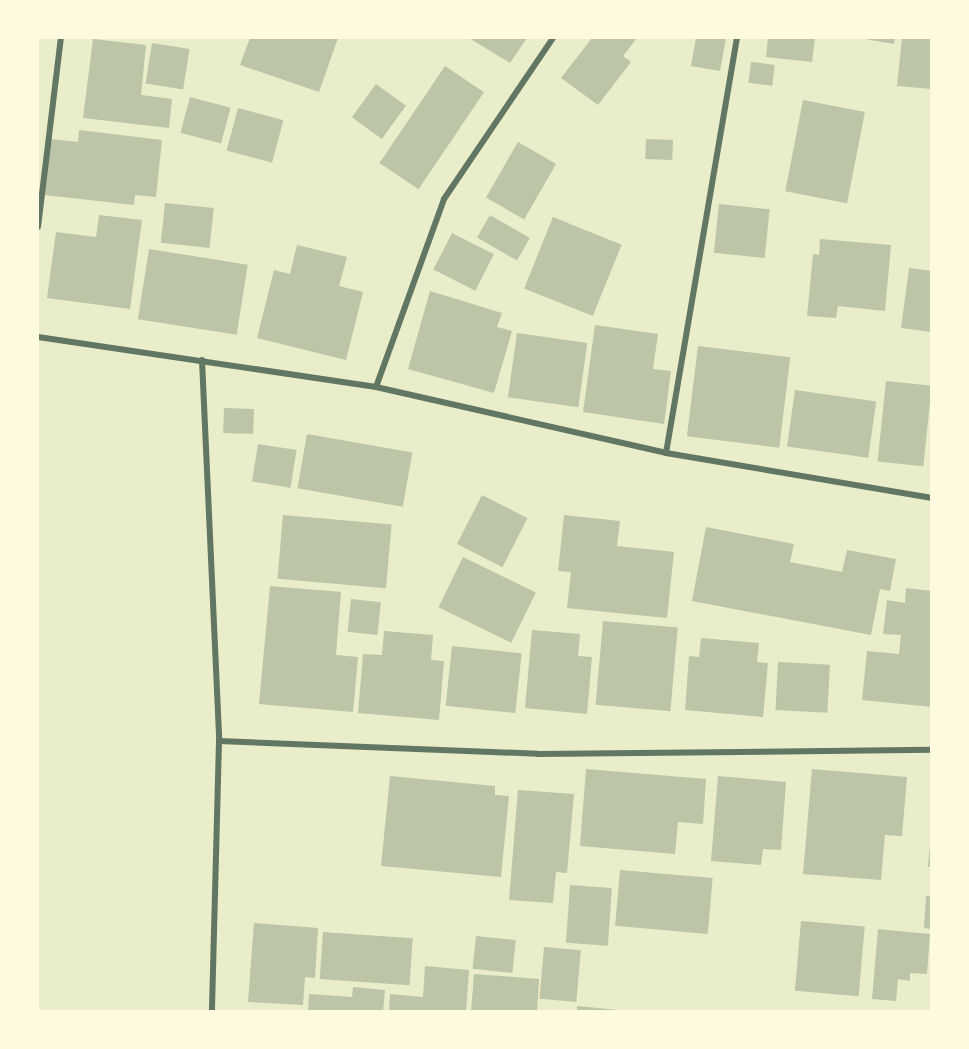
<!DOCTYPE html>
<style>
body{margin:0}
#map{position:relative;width:969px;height:1049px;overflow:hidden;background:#e9edc9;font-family:"DejaVu Sans",sans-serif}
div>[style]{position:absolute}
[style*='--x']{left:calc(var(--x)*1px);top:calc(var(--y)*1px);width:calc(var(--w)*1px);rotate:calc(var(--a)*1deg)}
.building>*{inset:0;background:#bcc5a7;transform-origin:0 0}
.minor>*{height:6px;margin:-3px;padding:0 3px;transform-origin:3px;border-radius:3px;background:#617663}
span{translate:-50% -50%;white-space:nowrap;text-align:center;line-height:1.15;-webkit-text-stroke:6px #fefae0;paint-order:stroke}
.frame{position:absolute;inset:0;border:39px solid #fefae0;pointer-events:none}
</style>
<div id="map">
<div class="building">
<i style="clip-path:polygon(250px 38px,338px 38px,319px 92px,240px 65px)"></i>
<i style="clip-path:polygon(469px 38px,527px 38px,510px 63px)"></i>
<i style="clip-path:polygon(592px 38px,637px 38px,623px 56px,631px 62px,598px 105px,561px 78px)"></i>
<i style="clip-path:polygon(696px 38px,726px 38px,720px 71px,691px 66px)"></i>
<i style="clip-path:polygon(768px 38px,815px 38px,812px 62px,766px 57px)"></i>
<i style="clip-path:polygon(859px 38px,895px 38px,894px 44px)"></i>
<i style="clip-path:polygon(902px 38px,932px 38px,932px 89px,897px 86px)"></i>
<i style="clip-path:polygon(93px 39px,146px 45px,141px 95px,172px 99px,169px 128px,83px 118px)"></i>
<i style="left:152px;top:43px;width:38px;height:41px;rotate:9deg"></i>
<i style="left:751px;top:62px;width:24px;height:21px;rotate:7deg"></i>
<i style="left:445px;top:66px;width:47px;height:117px;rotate:34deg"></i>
<i style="left:376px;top:84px;width:37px;height:41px;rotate:36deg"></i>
<i style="left:190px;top:97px;width:42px;height:37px;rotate:15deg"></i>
<i style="left:803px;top:100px;width:63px;height:93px;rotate:11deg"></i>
<i style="left:238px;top:108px;width:47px;height:44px;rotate:15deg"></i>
<i style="clip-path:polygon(79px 130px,162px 140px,156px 197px,135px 195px,134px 205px,44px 195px,50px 139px,78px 142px)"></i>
<i style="left:646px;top:139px;width:27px;height:20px;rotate:2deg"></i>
<i style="left:518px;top:142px;width:44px;height:64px;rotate:30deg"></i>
<i style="left:165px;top:203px;width:49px;height:40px;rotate:6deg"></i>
<i style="left:719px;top:204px;width:51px;height:49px;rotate:6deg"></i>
<i style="clip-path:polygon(99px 215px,142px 220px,130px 309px,47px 298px,56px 232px,96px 237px)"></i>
<i style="left:490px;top:215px;width:46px;height:26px;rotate:30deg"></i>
<i style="left:553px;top:217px;width:74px;height:77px;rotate:22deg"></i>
<i style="left:452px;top:233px;width:47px;height:41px;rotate:27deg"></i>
<i style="clip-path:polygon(820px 239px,891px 245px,885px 311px,838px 306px,836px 318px,807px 316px,813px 254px,819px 255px)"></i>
<i style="clip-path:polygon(297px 245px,347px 257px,339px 286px,363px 292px,346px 360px,257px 338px,274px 270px,290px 274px)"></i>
<i style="left:149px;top:249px;width:100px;height:71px;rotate:9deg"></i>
<i style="clip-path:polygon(909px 268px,932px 271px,932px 332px,901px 328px)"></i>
<i style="clip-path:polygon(430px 291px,502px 313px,497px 327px,512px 331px,494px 393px,408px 369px)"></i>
<i style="clip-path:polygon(595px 325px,658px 334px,653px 369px,671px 371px,664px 424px,583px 412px)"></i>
<i style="left:517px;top:333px;width:71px;height:65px;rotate:8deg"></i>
<i style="left:698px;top:346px;width:93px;height:91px;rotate:7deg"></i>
<i style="left:886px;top:381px;width:46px;height:81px;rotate:6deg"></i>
<i style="left:795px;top:390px;width:82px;height:57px;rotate:8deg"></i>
<i style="left:224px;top:408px;width:30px;height:25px;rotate:2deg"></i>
<i style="left:307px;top:434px;width:107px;height:55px;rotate:10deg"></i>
<i style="left:258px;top:444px;width:39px;height:38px;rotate:9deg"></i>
<i style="left:482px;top:495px;width:51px;height:55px;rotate:27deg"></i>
<i style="left:283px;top:515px;width:109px;height:64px;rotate:5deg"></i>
<i style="clip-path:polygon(564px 515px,620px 521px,617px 546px,674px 552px,667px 618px,567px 608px,571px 572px,558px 571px)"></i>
<i style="clip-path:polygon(706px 527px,794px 544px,790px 562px,842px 572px,847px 550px,896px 559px,890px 591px,880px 589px,871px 635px,692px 601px)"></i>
<i style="left:463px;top:557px;width:81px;height:56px;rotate:26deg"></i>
<i style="clip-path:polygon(270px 586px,341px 592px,336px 655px,358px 657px,353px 712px,259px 704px)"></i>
<i style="clip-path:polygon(906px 588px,932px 591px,932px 707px,862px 700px,867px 651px,899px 654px,901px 635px,883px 634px,887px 600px,905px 603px)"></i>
<i style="left:351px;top:599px;width:30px;height:33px;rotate:6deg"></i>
<i style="left:603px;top:621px;width:75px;height:84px;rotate:5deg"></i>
<i style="clip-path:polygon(532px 630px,580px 634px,578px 656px,592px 657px,587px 714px,525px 708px)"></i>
<i style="clip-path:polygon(384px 631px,433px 635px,431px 660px,444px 661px,439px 720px,358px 713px,363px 654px,382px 655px)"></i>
<i style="clip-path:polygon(701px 638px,759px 643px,757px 662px,768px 663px,763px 717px,685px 710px,689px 656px,699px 657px)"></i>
<i style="left:452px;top:646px;width:70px;height:60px;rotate:6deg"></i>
<i style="left:778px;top:662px;width:52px;height:48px;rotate:3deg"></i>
<i style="clip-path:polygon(586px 769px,706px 779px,703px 824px,678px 822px,675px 854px,580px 846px)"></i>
<i style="clip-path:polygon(812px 769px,907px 777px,902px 836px,885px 835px,881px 880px,803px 874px)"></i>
<i style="clip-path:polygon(390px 776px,495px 786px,495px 795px,509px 796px,501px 877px,381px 866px)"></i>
<i style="clip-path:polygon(718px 776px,786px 782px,781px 850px,763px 849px,761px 865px,711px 861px)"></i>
<i style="clip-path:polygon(518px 790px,574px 794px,567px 873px,556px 872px,553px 903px,509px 900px)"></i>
<i style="clip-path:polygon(930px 844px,932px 844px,932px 867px,928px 867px)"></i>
<i style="left:620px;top:870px;width:93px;height:56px;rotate:5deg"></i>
<i style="left:570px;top:885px;width:42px;height:58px;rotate:4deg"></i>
<i style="clip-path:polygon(926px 896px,932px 896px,932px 929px,924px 928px)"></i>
<i style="left:801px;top:921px;width:64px;height:70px;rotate:5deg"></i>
<i style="clip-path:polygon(254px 923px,318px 928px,315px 978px,305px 977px,303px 1005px,248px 1002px)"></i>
<i style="clip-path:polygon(878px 929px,930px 934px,927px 974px,910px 973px,910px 981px,898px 979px,896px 1001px,872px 999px)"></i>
<i style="left:323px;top:932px;width:90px;height:47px;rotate:4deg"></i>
<i style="left:476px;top:936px;width:40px;height:33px;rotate:6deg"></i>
<i style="left:544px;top:947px;width:37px;height:52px;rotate:5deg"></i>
<i style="clip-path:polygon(425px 966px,469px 970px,466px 1012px,389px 1012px,390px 994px,423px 997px)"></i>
<i style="clip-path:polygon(474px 974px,539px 979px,537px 1012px,471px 1012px)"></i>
<i style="clip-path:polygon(353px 987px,385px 990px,383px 1012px,308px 1012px,309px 994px,352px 997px)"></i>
<i style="clip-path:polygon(577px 1006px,618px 1010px,618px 1012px,577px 1012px)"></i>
</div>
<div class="minor">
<i style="--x:38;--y:227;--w:190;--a:-83.1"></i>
<i style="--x:38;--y:337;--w:342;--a:8.4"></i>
<i style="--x:376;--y:387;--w:297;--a:12.8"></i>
<i style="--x:666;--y:453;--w:270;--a:9.6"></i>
<i style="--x:202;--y:360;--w:381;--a:87.4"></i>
<i style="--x:219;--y:741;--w:271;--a:91.5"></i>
<i style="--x:376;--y:387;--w:200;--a:-70.1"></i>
<i style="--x:444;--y:199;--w:194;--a:-55.9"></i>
<i style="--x:666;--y:453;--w:421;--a:-80.3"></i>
<i style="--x:219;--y:741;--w:319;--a:2.3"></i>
<i style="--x:538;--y:754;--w:394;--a:-0.6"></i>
</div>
<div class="frame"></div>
</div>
